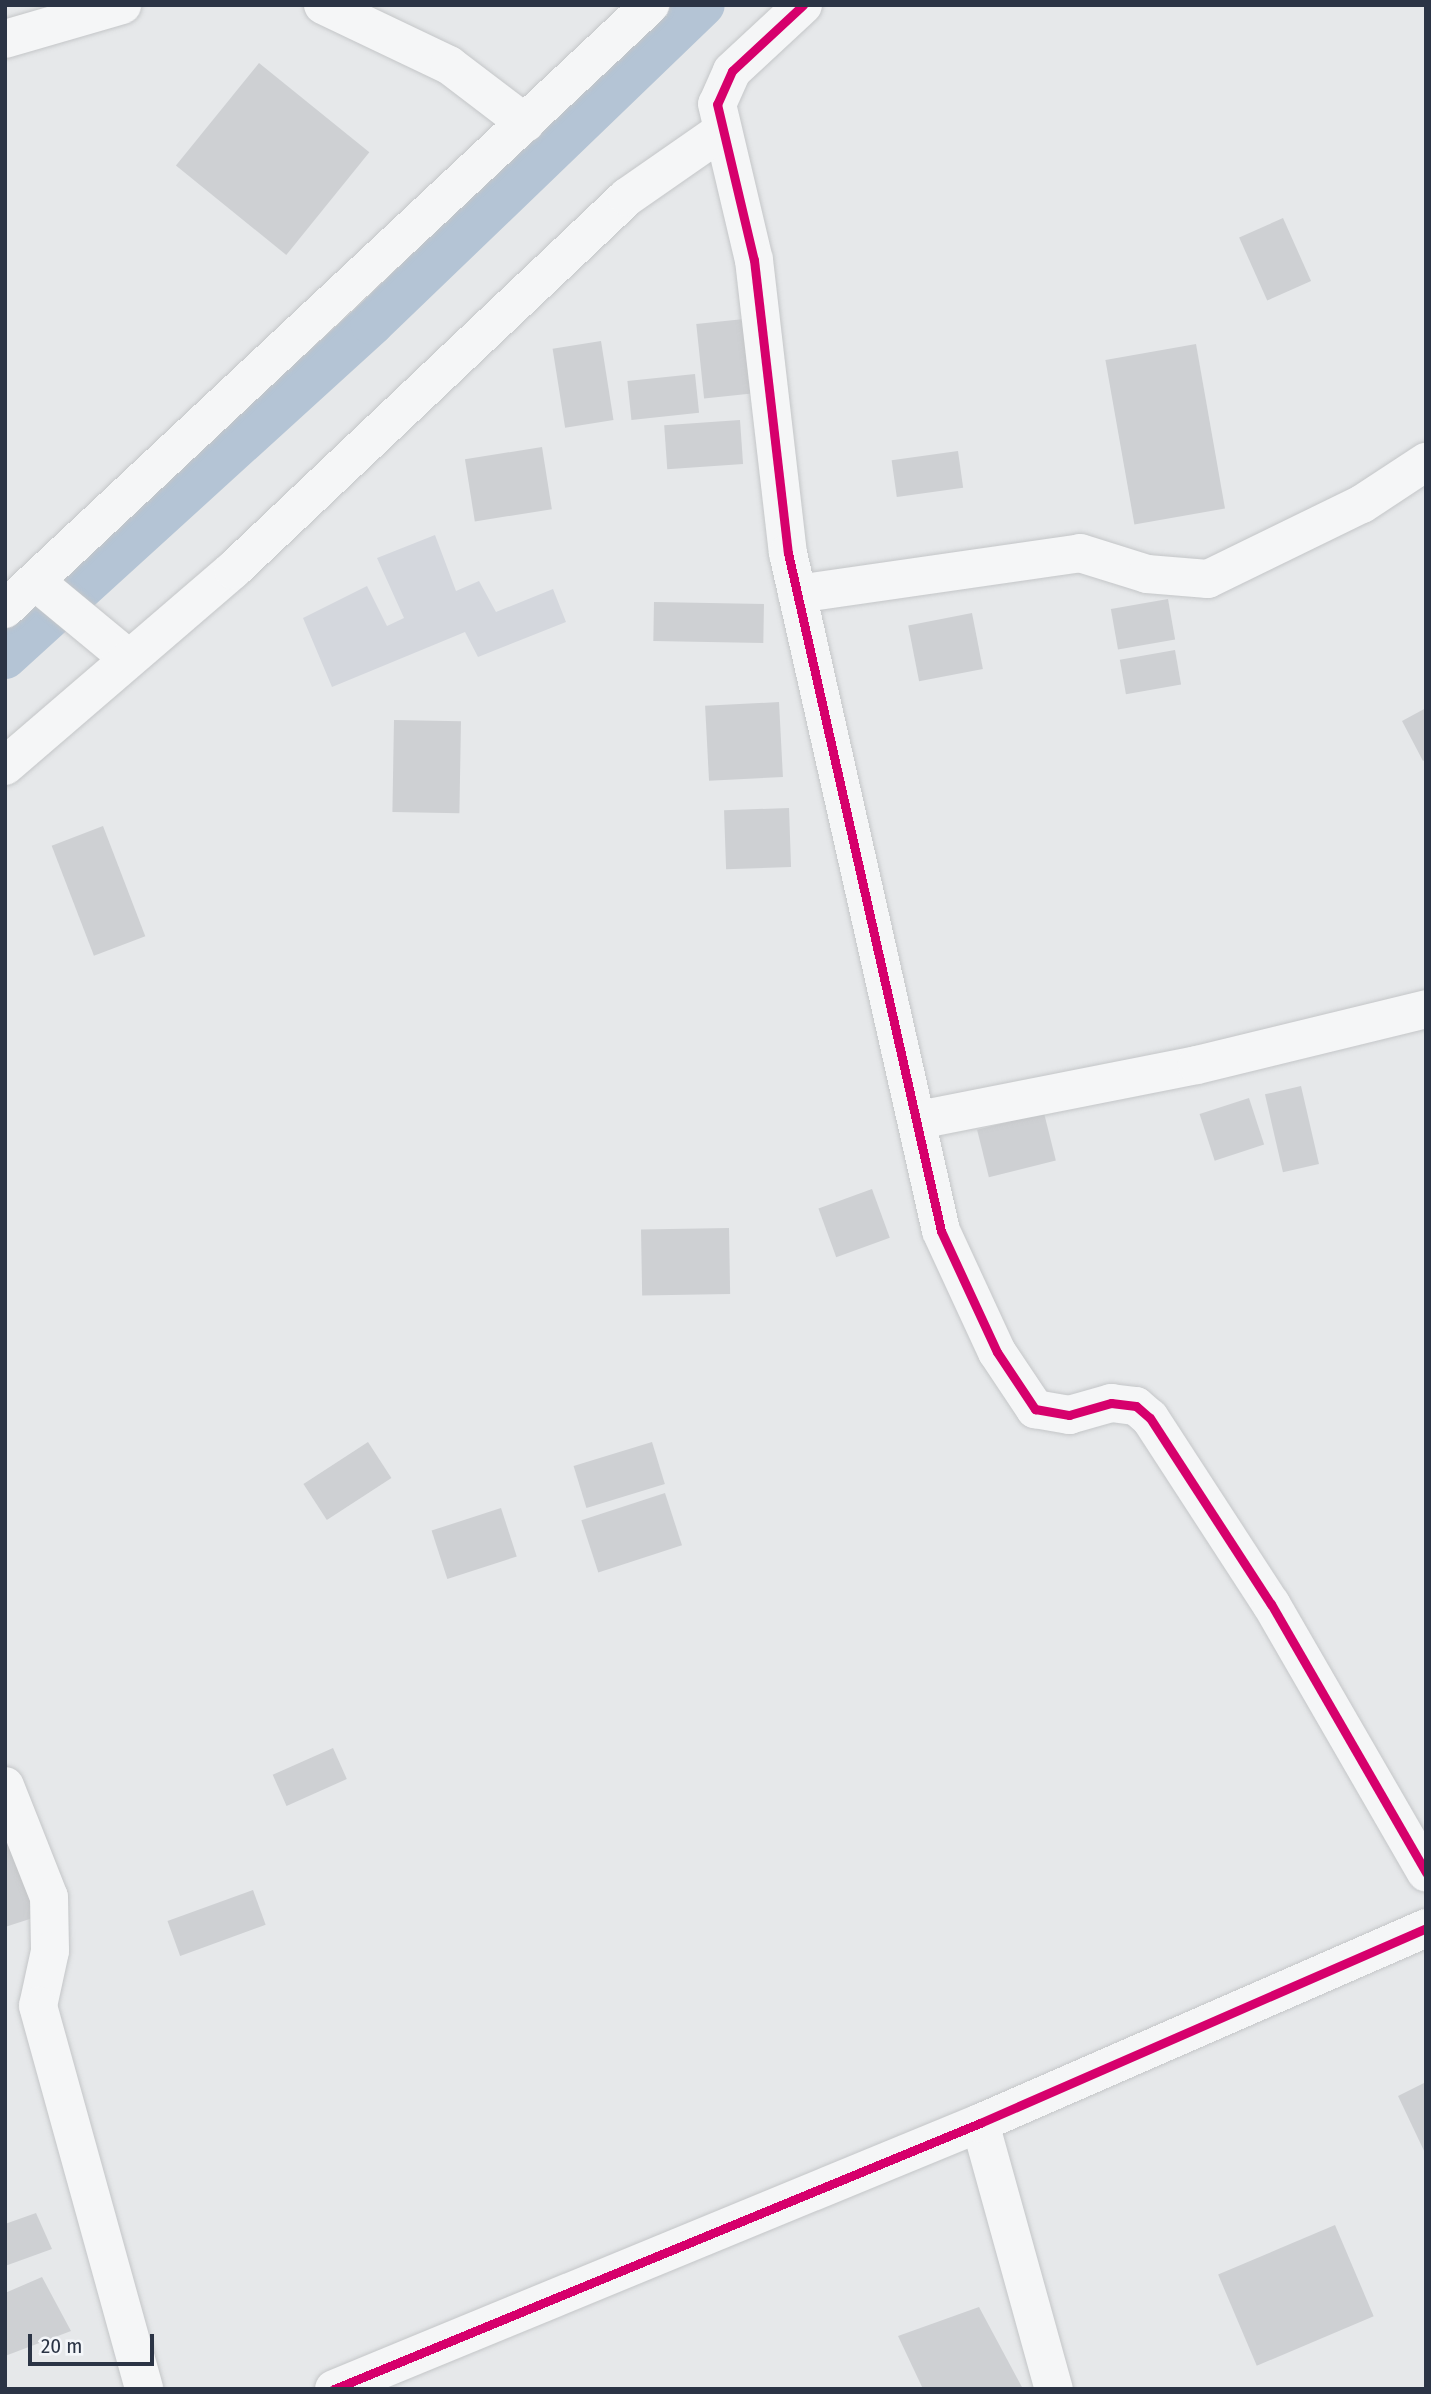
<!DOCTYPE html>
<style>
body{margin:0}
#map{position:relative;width:1431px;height:2394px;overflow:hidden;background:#e6e8ea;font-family:"Fira Sans Condensed",sans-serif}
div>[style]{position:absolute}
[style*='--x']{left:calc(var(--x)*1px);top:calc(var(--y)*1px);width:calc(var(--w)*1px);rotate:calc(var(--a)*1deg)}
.built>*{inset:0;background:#d4d7dd}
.canal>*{height:44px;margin:-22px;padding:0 22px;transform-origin:22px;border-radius:22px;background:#b4c4d5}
.building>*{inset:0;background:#ced0d3;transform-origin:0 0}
.roads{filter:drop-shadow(0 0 2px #c4c6c8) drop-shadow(0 0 2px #c4c6c8)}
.minor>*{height:38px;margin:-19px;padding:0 19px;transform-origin:19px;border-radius:19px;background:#f5f6f7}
.cycleway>*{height:9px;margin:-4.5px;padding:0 4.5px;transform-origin:4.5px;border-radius:4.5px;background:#d6006c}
span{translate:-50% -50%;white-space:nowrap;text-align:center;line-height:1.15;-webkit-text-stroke:5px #f4f6f9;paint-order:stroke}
.frame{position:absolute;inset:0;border:7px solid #2b3445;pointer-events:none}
.scale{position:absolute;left:28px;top:2334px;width:126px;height:32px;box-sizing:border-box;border:4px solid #2b3445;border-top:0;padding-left:9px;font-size:21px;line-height:24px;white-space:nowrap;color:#2b3445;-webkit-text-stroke:5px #f4f6f9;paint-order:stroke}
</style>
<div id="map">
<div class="built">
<i style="clip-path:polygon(435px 535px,456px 591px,479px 581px,496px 612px,553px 589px,566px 622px,478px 657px,465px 632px,332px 687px,303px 618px,367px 586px,387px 626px,404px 618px,377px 558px)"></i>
</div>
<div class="canal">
<i style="--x:5;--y:657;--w:496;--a:-42.3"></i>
<i style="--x:372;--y:323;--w:459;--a:-43.9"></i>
</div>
<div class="building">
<i style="left:259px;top:63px;width:142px;height:132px;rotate:39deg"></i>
<i style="left:1283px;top:218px;width:69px;height:48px;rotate:66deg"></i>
<i style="left:744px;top:319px;width:75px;height:48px;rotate:84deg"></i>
<i style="left:601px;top:341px;width:80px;height:49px;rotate:81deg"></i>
<i style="left:1196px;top:344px;width:167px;height:92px;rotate:80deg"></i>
<i style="left:695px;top:374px;width:39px;height:68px;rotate:84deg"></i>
<i style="left:740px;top:420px;width:44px;height:76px;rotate:86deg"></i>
<i style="left:542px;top:447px;width:63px;height:78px;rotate:81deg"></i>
<i style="left:958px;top:451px;width:37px;height:67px;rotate:82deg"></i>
<i style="left:1168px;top:599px;width:41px;height:58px;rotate:80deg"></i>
<i style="left:654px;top:602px;width:110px;height:39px;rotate:1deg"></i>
<i style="left:972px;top:613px;width:57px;height:65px;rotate:79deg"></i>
<i style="left:1175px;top:650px;width:35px;height:56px;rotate:80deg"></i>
<i style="left:779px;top:702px;width:75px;height:74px;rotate:87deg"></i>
<i style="clip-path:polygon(1426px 708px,1426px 759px,1423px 761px,1402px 721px)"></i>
<i style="left:394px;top:720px;width:67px;height:92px;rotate:1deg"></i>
<i style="left:789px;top:808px;width:59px;height:65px;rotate:88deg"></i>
<i style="left:103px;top:826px;width:118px;height:55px;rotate:69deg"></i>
<i style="left:1301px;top:1086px;width:80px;height:37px;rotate:77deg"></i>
<i style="left:1249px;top:1098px;width:49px;height:52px;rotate:72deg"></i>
<i style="left:1044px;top:1113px;width:49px;height:69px;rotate:76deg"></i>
<i style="left:872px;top:1189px;width:52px;height:57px;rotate:70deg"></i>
<i style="left:729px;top:1228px;width:66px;height:88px;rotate:89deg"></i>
<i style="left:368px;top:1442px;width:43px;height:77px;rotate:57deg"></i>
<i style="left:652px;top:1442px;width:44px;height:82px;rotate:73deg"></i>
<i style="left:665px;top:1493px;width:55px;height:88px;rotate:72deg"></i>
<i style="left:501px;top:1508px;width:51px;height:73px;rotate:72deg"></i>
<i style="left:333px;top:1748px;width:34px;height:66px;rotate:66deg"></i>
<i style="clip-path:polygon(5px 1833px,36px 1917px,5px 1927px)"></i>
<i style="left:253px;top:1890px;width:37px;height:91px;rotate:70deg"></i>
<i style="clip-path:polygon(1426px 2082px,1426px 2155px,1398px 2096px)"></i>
<i style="clip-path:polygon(36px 2213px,52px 2249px,5px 2266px,5px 2224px)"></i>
<i style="left:1335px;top:2225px;width:99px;height:127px;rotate:67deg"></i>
<i style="clip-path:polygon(42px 2277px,71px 2331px,5px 2356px,5px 2293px)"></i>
<i style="clip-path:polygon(979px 2307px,1023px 2389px,923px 2389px,898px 2336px)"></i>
</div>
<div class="roads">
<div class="minor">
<i style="--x:323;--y:5;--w:140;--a:25.5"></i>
<i style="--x:449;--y:65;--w:96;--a:37.3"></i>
<i style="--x:803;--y:5;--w:97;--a:137.1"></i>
<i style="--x:732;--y:71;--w:36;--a:114"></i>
<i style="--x:717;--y:104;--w:160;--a:76.7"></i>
<i style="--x:754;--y:260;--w:295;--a:83.4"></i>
<i style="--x:788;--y:553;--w:695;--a:77.28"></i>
<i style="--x:941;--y:1231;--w:133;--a:65.2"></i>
<i style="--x:997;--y:1352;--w:69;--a:56.3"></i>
<i style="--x:1035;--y:1409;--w:35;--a:10"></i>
<i style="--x:1069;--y:1415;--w:44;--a:-15.9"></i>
<i style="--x:1111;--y:1403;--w:25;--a:7"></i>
<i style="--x:1136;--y:1406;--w:18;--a:41"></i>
<i style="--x:1150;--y:1418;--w:222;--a:57"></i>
<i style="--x:1271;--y:1604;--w:310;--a:60"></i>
<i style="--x:5;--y:39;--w:122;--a:-16.2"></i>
<i style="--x:36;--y:582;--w:119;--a:39.6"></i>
<i style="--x:797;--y:594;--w:286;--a:-8.2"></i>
<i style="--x:1080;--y:553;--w:70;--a:17.4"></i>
<i style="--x:1147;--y:574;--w:61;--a:4.7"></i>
<i style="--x:1208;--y:579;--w:171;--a:-26"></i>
<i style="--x:1362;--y:504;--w:77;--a:-33.3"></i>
<i style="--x:5;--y:609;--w:884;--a:-43.12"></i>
<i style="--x:5;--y:766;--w:301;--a:-40.7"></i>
<i style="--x:233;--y:570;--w:543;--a:-43.43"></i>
<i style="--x:627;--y:197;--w:116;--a:-34.8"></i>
<i style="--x:919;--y:1120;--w:283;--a:-11.2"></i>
<i style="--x:1197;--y:1065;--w:236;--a:-13.7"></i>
<i style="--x:5;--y:1786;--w:119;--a:68.4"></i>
<i style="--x:49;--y:1897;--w:54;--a:88.9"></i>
<i style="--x:50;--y:1951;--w:56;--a:102.3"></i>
<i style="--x:38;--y:2006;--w:397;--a:74.5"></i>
<i style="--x:980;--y:2123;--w:276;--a:74.5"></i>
<i style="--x:334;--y:2389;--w:699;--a:-22.38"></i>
<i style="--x:980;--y:2123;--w:487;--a:-23.6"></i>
</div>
</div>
<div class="cycleway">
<i style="--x:803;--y:5;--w:97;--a:137.1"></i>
<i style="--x:732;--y:71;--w:36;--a:114"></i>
<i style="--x:717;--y:104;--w:160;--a:76.7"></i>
<i style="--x:754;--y:260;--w:295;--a:83.4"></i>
<i style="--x:788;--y:553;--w:695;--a:77.28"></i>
<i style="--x:941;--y:1231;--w:133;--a:65.2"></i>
<i style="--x:997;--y:1352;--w:69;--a:56.3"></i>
<i style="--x:1035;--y:1409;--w:35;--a:10"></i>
<i style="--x:1069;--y:1415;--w:44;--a:-15.9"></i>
<i style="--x:1111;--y:1403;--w:25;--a:7"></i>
<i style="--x:1136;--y:1406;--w:18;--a:41"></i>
<i style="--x:1150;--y:1418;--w:222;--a:57"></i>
<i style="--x:1271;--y:1604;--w:310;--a:60"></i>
<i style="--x:334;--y:2389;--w:699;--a:-22.38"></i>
<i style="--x:980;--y:2123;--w:487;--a:-23.6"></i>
</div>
<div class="frame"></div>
<div class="scale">20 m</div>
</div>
